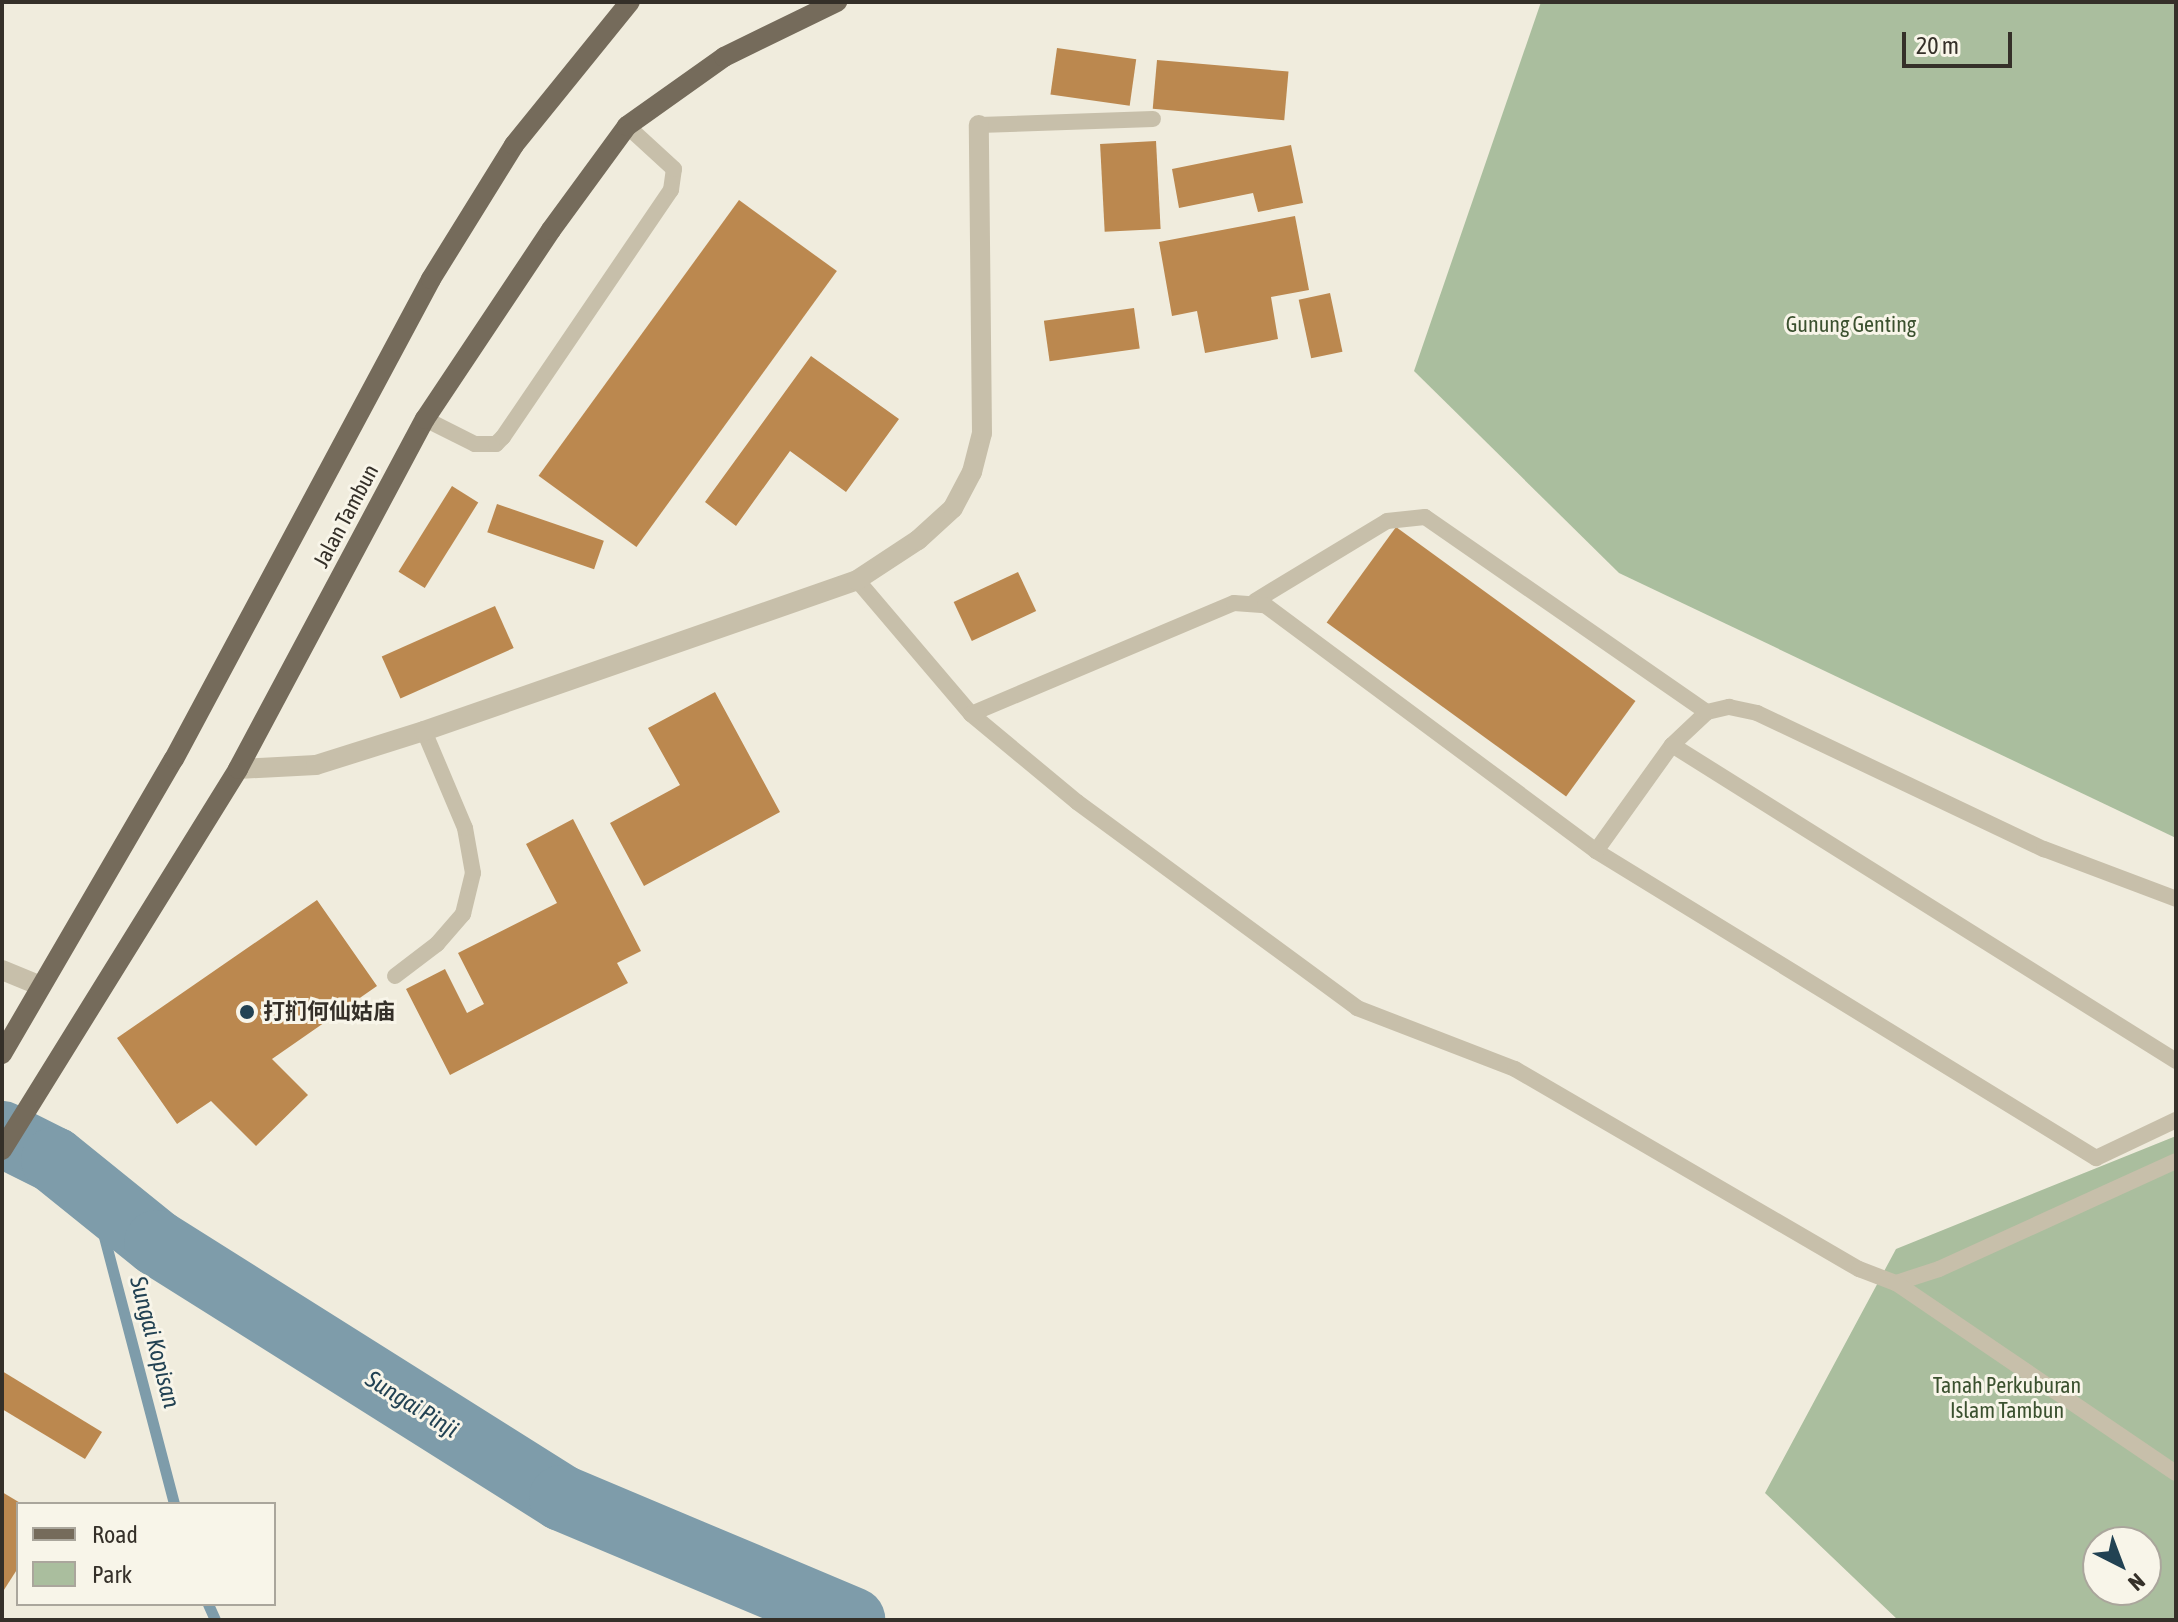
<!DOCTYPE html>
<meta charset="utf-8">
<style>
body{margin:0}
#map{position:relative;width:2178px;height:1622px;overflow:hidden;background:#f0ecdd;font-family:"Asap Condensed","Noto Sans SC",sans-serif}
div>[style]{position:absolute}
[style*='--x']{left:calc(var(--x)*1px);top:calc(var(--y)*1px);width:calc(var(--w)*1px);rotate:calc(var(--a)*1deg)}
.green>*{inset:0;background:#aabe9e}
.stream>*{height:11px;margin:-5.5px;padding:0 5.5px;transform-origin:5.5px;border-radius:5.5px;background:#7e9caa}
.river>*{height:66px;margin:-33px;padding:0 33px;transform-origin:33px;border-radius:33px;background:#7e9caa}
.building>*{inset:0;background:#bb884f;transform-origin:0 0}
.lane>*{height:16px;margin:-8px;padding:0 8px;transform-origin:8px;border-radius:8px;background:#c7bfaa}
.street>*{height:20px;margin:-10px;padding:0 10px;transform-origin:10px;border-radius:10px;background:#c7bfaa}
.primary>*{height:20px;margin:-10px;padding:0 10px;transform-origin:10px;border-radius:10px;background:#756b5b}
.dots>*{width:22px;height:22px;translate:-50% -50%;box-sizing:border-box;border:4px solid #f8f5e9;border-radius:50%}
span{translate:-50% -50%;white-space:nowrap;text-align:center;line-height:1.15;-webkit-text-stroke:6px #f8f5e9;paint-order:stroke}
.park-label{font-size:22px;color:#3b512f}
.street-label{font-size:22px;color:#353029}
.poi-label{font-size:22px;color:#353029;font-weight:700}
.left{translate:0 -50%;text-align:left}
.water-label{font-size:24px;color:#224253;font-style:italic}
.frame{position:absolute;inset:0;border:4px solid #353029;pointer-events:none}
.legend{position:absolute;left:16px;top:1502px;width:260px;height:104px;box-sizing:border-box;background:#f8f5e9;border:2px solid #aaa69c;margin:0;padding:10px 14px;list-style:none;font-size:24px;color:#353029}
.legend li{display:flex;align-items:center;gap:16px;height:40px}
.legend b{width:40px;border:2px solid #aaa69c}
.north{position:absolute;left:2082px;top:1526px;width:80px;height:80px;box-sizing:border-box;background:#f8f5e9;border:2px solid #aaa69c;border-radius:50%;rotate:138deg;font-size:22px;font-weight:700;line-height:32px;text-align:center;color:#353029}
.north::after{content:'';display:block;margin:auto;width:28px;height:36px;background:#224253;clip-path:polygon(50% 0,100% 100%,50% 72%,0 100%)}
.scale{position:absolute;left:1902px;top:32px;width:110px;height:36px;box-sizing:border-box;border:4px solid #353029;border-top:0;padding-left:10px;font-size:24px;line-height:28px;white-space:nowrap;color:#353029;-webkit-text-stroke:6px #f8f5e9;paint-order:stroke}
</style>
<div id="map">
<div class="green">
<i style="clip-path:polygon(1541px 2px,2176px 2px,2176px 838px,1619px 573px,1414px 371px)"></i>
<i style="clip-path:polygon(evenodd,2176px 1136px,2176px 1620px,1898px 1620px,1765px 1493px,1896px 1249px,2176px 1136px,2098px 1542px,2146px 1542px,2146px 1590px,2098px 1590px,2098px 1542px)"></i>
</div>
<div class="stream">
<i style="--x:92;--y:1191;--w:324;--a:75.3"></i>
<i style="--x:208;--y:1604;--w:17;--a:66"></i>
</div>
<div class="river">
<i style="--x:2;--y:1134;--w:58;--a:26.6"></i>
<i style="--x:54;--y:1160;--w:132;--a:38.9"></i>
<i style="--x:157;--y:1243;--w:479;--a:32.2"></i>
<i style="--x:562;--y:1498;--w:315;--a:22.8"></i>
</div>
<div class="building">
<i style="left:1057px;top:48px;width:80px;height:47px;rotate:8deg"></i>
<i style="left:1157px;top:60px;width:132px;height:49px;rotate:5deg"></i>
<i style="left:1156px;top:141px;width:88px;height:56px;rotate:87deg"></i>
<i style="clip-path:polygon(1291px 145px,1303px 203px,1258px 212px,1253px 193px,1179px 208px,1172px 169px)"></i>
<i style="left:739px;top:200px;width:121px;height:341px;rotate:36deg"></i>
<i style="clip-path:polygon(1295px 216px,1309px 290px,1271px 297px,1278px 339px,1205px 353px,1197px 311px,1172px 316px,1159px 242px)"></i>
<i style="left:1330px;top:293px;width:60px;height:32px;rotate:78deg"></i>
<i style="left:1134px;top:308px;width:41px;height:91px;rotate:82deg"></i>
<i style="clip-path:polygon(811px 356px,899px 419px,846px 492px,790px 451px,736px 526px,705px 502px)"></i>
<i style="left:452px;top:486px;width:31px;height:101px;rotate:32deg"></i>
<i style="left:497px;top:504px;width:113px;height:30px;rotate:19deg"></i>
<i style="left:1396px;top:527px;width:296px;height:118px;rotate:36deg"></i>
<i style="left:1018px;top:572px;width:43px;height:71px;rotate:65deg"></i>
<i style="left:495px;top:606px;width:46px;height:124px;rotate:66deg"></i>
<i style="clip-path:polygon(715px 692px,780px 812px,644px 886px,610px 823px,680px 785px,648px 728px)"></i>
<i style="clip-path:polygon(573px 819px,641px 951px,617px 963px,628px 983px,450px 1075px,406px 989px,445px 969px,467px 1013px,484px 1004px,458px 953px,557px 903px,526px 844px)"></i>
<i style="clip-path:polygon(317px 900px,377px 986px,272px 1059px,308px 1095px,256px 1146px,211px 1101px,177px 1124px,117px 1038px)"></i>
<i style="clip-path:polygon(2px 1371px,102px 1432px,85px 1459px,2px 1409px)"></i>
<i style="clip-path:polygon(2px 1492px,22px 1504px,18px 1568px,2px 1593px)"></i>
</div>
<div class="lane">
<i style="--x:979;--y:125;--w:174;--a:-2"></i>
<i style="--x:425;--y:419;--w:56;--a:26.6"></i>
<i style="--x:475;--y:444;--w:21;--a:0"></i>
<i style="--x:496;--y:444;--w:10;--a:-45"></i>
<i style="--x:503;--y:437;--w:299;--a:-55.8"></i>
<i style="--x:671;--y:190;--w:21;--a:-82"></i>
<i style="--x:674;--y:169;--w:64;--a:-137.5"></i>
<i style="--x:857;--y:580;--w:176;--a:49.6"></i>
<i style="--x:971;--y:714;--w:138;--a:39.7"></i>
<i style="--x:1077;--y:802;--w:348;--a:36.3"></i>
<i style="--x:1357;--y:1008;--w:169;--a:21.1"></i>
<i style="--x:1515;--y:1069;--w:398;--a:30.2"></i>
<i style="--x:1859;--y:1269;--w:40;--a:21"></i>
<i style="--x:1896;--y:1283;--w:45;--a:-18"></i>
<i style="--x:1939;--y:1269;--w:260;--a:-24.5"></i>
<i style="--x:1255;--y:601;--w:154;--a:-31.2"></i>
<i style="--x:1387;--y:521;--w:38;--a:-6"></i>
<i style="--x:1425;--y:517;--w:343;--a:34.7"></i>
<i style="--x:971;--y:714;--w:285;--a:-22.9"></i>
<i style="--x:1234;--y:603;--w:31;--a:4"></i>
<i style="--x:1265;--y:605;--w:412;--a:36.6"></i>
<i style="--x:1596;--y:851;--w:587;--a:31.55"></i>
<i style="--x:2096;--y:1158;--w:89;--a:-25.4"></i>
<i style="--x:1672;--y:745;--w:595;--a:32.09"></i>
<i style="--x:1596;--y:851;--w:130;--a:-54.4"></i>
<i style="--x:1672;--y:745;--w:48;--a:-43.3"></i>
<i style="--x:1707;--y:712;--w:23;--a:-13"></i>
<i style="--x:1729;--y:707;--w:29;--a:12"></i>
<i style="--x:1757;--y:713;--w:318;--a:25.4"></i>
<i style="--x:2044;--y:849;--w:141;--a:20.7"></i>
<i style="--x:395;--y:976;--w:53;--a:-37.3"></i>
<i style="--x:437;--y:944;--w:40;--a:-49"></i>
<i style="--x:463;--y:914;--w:42;--a:-76.3"></i>
<i style="--x:473;--y:873;--w:46;--a:-100.1"></i>
<i style="--x:465;--y:828;--w:105;--a:-112.9"></i>
<i style="--x:1896;--y:1283;--w:338;--a:34.2"></i>
</div>
<div class="street">
<i style="--x:238;--y:769;--w:78;--a:-2.9"></i>
<i style="--x:316;--y:765;--w:113;--a:-17.5"></i>
<i style="--x:424;--y:731;--w:459;--a:-19.2"></i>
<i style="--x:857;--y:580;--w:73;--a:-33.3"></i>
<i style="--x:918;--y:540;--w:47;--a:-42.4"></i>
<i style="--x:953;--y:508;--w:41;--a:-62.2"></i>
<i style="--x:972;--y:472;--w:40;--a:-75.6"></i>
<i style="--x:982;--y:433;--w:308;--a:-90.6"></i>
<i style="--x:2;--y:970;--w:42;--a:22.3"></i>
</div>
<div class="primary">
<i style="--x:2;--y:1054;--w:341;--a:-59.8"></i>
<i style="--x:174;--y:759;--w:544;--a:-61.83"></i>
<i style="--x:431;--y:279;--w:158;--a:-58.2"></i>
<i style="--x:514;--y:145;--w:184;--a:-51"></i>
<i style="--x:2;--y:1150;--w:448;--a:-58.2"></i>
<i style="--x:238;--y:769;--w:397;--a:-61.9"></i>
<i style="--x:425;--y:419;--w:227;--a:-56.3"></i>
<i style="--x:551;--y:230;--w:129;--a:-53.8"></i>
<i style="--x:627;--y:126;--w:119;--a:-35.4"></i>
<i style="--x:724;--y:57;--w:126;--a:-26"></i>
</div>
<div class="dots">
<i style="left:247px;top:1012px;background:#224253"></i>
</div>
<div class="park-label">
<span style="left:1851px;top:325px">Gunung Genting</span>
<span style="left:2007px;top:1398px">Tanah Perkuburan<br>Islam Tambun</span>
</div>
<div class="street-label">
<span style="left:346px;top:516px;rotate:-62deg">Jalan Tambun</span>
</div>
<div class="poi-label">
<span class="left" style="left:263px;top:1012px">打扪何仙姑庙</span>
</div>
<div class="water-label">
<span style="left:155px;top:1342px;rotate:75deg">Sungai Kopisan</span>
<span style="left:412px;top:1404px;rotate:32deg">Sungai Pinji</span>
</div>
<div class="frame"></div>
<ul class="legend">
<li><b style="height:10px;background:#756b5b"></b>Road</li>
<li><b style="height:22px;background:#aabe9e"></b>Park</li>
</ul>
<div class="north">N</div>
<div class="scale">20 m</div>
</div>
